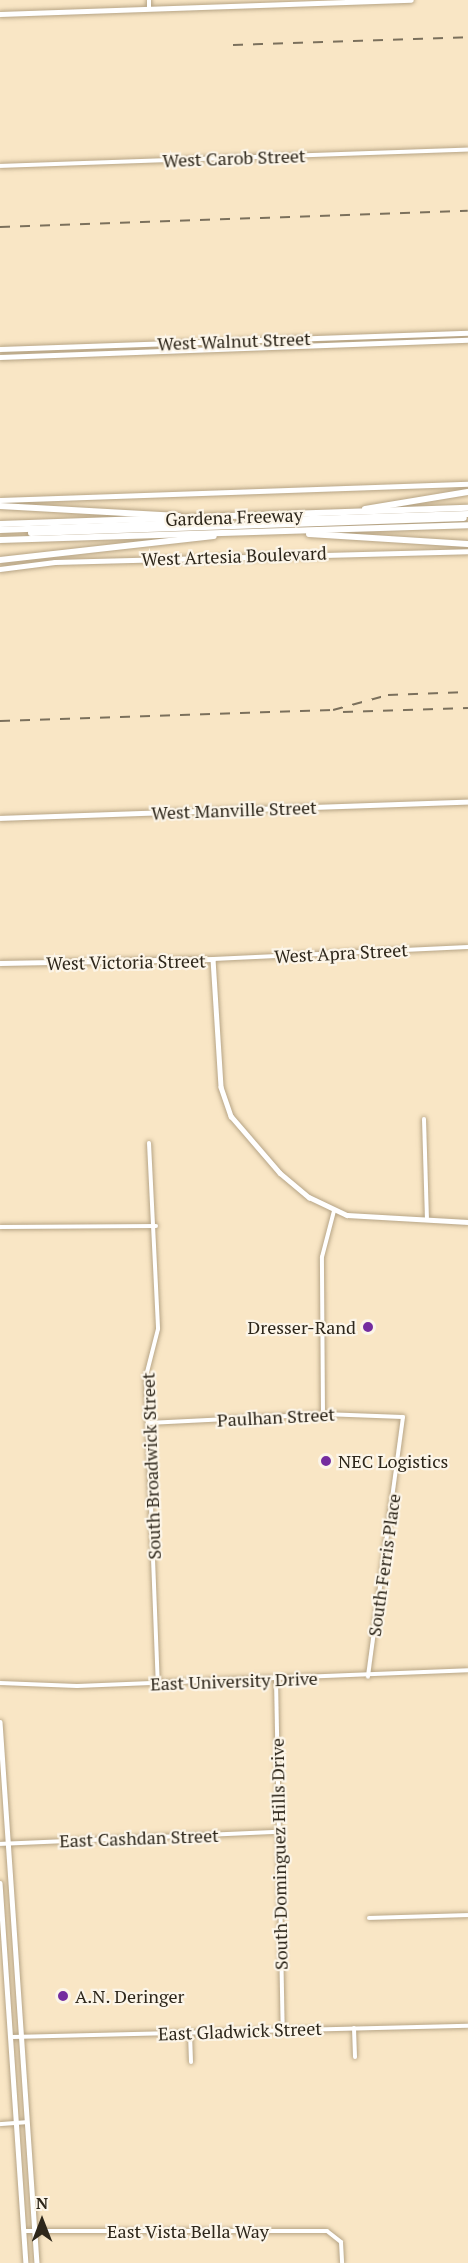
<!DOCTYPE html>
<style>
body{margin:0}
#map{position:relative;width:468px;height:2263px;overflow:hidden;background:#f9e6c5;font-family:"PT Serif",serif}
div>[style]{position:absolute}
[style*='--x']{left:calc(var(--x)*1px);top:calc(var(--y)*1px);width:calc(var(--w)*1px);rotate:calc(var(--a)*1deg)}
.roads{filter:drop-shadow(0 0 2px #b6a485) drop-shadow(0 0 2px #b6a485)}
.minor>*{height:4px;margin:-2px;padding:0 2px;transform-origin:2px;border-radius:2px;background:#fff}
.tertiary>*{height:4.5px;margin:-2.25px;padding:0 2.25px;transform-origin:2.25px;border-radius:2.25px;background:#fff}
.secondary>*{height:4.5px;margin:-2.25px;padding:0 2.25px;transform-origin:2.25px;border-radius:2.25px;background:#fff}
.motorway>*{height:6px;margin:-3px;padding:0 3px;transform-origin:3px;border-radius:3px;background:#fff}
.rail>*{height:1.5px;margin-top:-0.75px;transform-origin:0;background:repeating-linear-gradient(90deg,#7b705c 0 10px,transparent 0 20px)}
.dots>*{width:16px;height:16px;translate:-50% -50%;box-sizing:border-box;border:3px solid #fcf5e8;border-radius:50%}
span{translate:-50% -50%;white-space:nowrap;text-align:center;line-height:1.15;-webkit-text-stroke:4.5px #fcf5e8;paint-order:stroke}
.street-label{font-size:18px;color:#2d261a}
.poi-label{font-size:18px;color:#2d261a}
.right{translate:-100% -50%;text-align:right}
.left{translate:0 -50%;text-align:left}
.north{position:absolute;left:12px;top:2191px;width:60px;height:60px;-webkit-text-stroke:4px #fcf5e8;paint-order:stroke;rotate:0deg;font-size:16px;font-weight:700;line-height:24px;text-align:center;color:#2d261a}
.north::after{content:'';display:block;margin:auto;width:21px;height:27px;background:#2d261a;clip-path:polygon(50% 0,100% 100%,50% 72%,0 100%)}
</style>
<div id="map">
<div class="roads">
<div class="minor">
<i style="--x:149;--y:0;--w:9;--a:90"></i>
<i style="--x:0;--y:166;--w:468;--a:-2"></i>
<i style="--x:213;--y:959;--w:255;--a:-2.7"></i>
<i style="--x:424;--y:1119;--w:99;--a:88.3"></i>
<i style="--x:149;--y:1143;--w:186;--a:87.2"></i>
<i style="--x:158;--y:1329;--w:49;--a:104.3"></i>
<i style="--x:146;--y:1376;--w:307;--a:87.8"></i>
<i style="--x:0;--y:1227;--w:156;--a:-0.4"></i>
<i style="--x:323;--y:1414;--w:157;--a:-90.4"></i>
<i style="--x:322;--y:1257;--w:48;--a:-75.4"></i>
<i style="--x:148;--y:1423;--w:175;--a:-2.9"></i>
<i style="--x:323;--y:1414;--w:80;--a:2.1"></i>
<i style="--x:403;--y:1417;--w:262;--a:97.7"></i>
<i style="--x:276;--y:1679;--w:349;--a:88.9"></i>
<i style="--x:0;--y:1683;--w:77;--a:2.2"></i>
<i style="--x:77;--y:1686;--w:391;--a:-2.3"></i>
<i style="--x:0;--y:1844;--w:277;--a:-2.5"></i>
<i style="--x:369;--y:1918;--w:99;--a:-1.7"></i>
<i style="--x:354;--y:2028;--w:29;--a:88"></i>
<i style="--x:190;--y:2033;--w:29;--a:88"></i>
<i style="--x:12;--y:2037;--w:456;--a:-1.4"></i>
<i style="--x:0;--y:2124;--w:27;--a:-4"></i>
<i style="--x:24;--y:2231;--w:303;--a:0"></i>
<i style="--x:327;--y:2231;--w:18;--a:38"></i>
<i style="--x:341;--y:2242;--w:21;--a:87"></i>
</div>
<div class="tertiary">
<i style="--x:0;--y:14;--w:411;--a:-2"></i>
<i style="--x:0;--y:349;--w:468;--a:-2"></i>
<i style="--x:0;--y:357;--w:468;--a:-2.1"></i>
<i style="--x:0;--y:818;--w:468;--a:-2"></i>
<i style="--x:0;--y:963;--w:213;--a:-1.1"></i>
<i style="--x:213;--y:959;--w:128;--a:86.4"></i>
<i style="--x:221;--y:1087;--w:31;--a:71"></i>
<i style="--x:231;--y:1116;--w:75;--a:49.3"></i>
<i style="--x:280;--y:1173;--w:38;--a:40"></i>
<i style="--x:309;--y:1197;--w:42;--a:25.3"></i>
<i style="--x:347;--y:1215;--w:121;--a:3.3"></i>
</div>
<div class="secondary">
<i style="--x:0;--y:500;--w:468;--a:-2"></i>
<i style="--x:0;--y:569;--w:55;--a:-7.3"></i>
<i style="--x:55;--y:562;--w:413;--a:-1.5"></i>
<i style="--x:0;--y:1722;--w:542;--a:86.09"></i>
<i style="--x:0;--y:1883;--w:381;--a:86.1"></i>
</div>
<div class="motorway">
<i style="--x:0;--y:506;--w:179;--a:3.2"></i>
<i style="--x:365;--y:509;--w:104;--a:-9.4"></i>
<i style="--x:280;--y:520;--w:188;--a:-1.8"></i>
<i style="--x:0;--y:524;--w:468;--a:-2"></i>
<i style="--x:0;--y:530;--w:183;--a:-2.2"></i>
<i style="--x:31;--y:533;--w:433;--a:-2"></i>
<i style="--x:309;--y:534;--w:159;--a:3.6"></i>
<i style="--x:0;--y:540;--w:468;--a:-1.8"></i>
<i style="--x:0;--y:560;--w:215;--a:-6.4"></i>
</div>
</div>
<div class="rail">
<i style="--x:233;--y:45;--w:235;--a:-1.9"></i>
<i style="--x:0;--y:227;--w:468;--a:-2"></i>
<i style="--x:343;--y:712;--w:125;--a:-1.8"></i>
<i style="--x:0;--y:721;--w:333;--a:-1.9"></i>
<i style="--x:333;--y:710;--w:57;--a:-15.3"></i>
<i style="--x:388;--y:695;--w:80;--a:-2.1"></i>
</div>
<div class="dots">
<i style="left:368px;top:1327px;background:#742c9f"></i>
<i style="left:326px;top:1461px;background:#742c9f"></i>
<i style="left:63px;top:1996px;background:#742c9f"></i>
</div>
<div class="street-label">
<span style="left:234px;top:158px;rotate:-2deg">West Carob Street</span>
<span style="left:234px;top:341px;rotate:-2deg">West Walnut Street</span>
<span style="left:234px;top:517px;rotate:-2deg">Gardena Freeway</span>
<span style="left:234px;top:556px;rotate:-2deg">West Artesia Boulevard</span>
<span style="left:234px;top:810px;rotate:-2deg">West Manville Street</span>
<span style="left:341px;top:953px;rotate:-3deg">West Apra Street</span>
<span style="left:126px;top:962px;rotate:-1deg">West Victoria Street</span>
<span style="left:276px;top:1417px;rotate:-3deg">Paulhan Street</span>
<span style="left:151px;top:1466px;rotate:-92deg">South Broadwick Street</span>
<span style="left:384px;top:1565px;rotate:-82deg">South Ferris Place</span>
<span style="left:234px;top:1681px;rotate:-2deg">East University Drive</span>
<span style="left:139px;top:1838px;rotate:-2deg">East Cashdan Street</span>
<span style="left:279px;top:1854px;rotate:-91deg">South Dominguez Hills Drive</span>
<span style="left:240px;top:2031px;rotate:-2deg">East Gladwick Street</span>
<span style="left:188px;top:2231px">East Vista Bella Way</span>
</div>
<div class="poi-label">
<span class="right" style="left:356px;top:1327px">Dresser-Rand</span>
<span class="left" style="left:338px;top:1461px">NEC Logistics</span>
<span class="left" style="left:75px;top:1996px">A.N. Deringer</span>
</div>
<div class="north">N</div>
</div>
